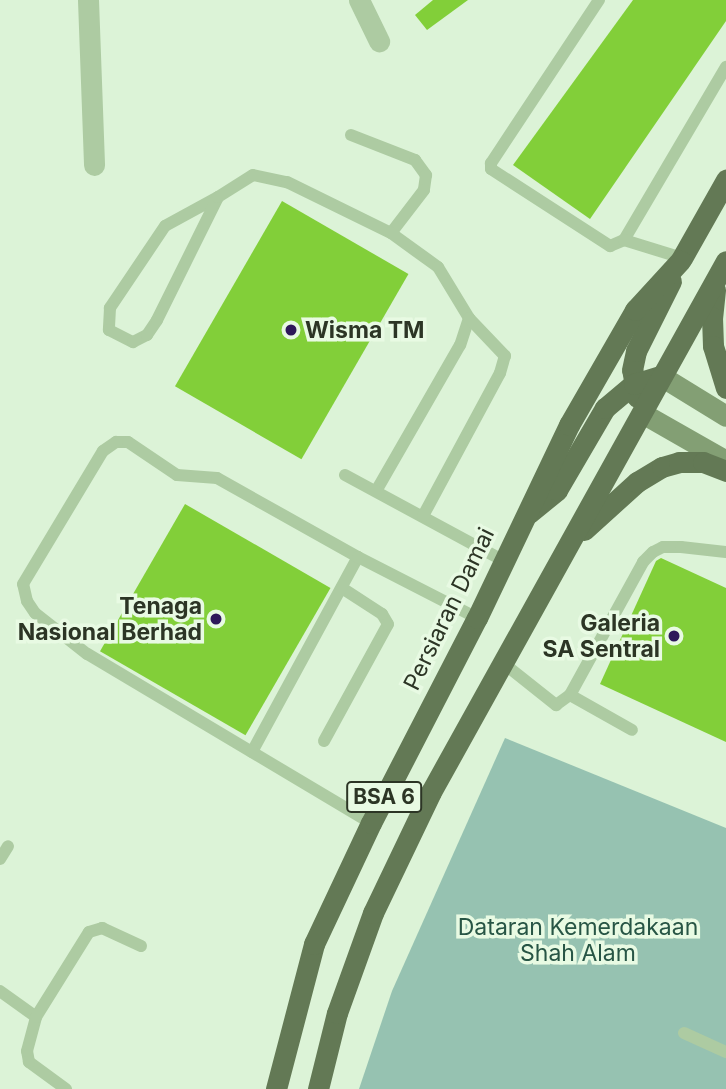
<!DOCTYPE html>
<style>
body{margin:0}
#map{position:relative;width:726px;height:1089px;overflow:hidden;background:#dcf3d7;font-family:Inter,sans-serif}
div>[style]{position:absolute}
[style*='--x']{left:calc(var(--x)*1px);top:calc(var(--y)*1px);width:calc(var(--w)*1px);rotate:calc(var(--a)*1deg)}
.green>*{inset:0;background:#96c2b1}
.building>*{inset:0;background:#82cf39;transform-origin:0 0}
.lane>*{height:12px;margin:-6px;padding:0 6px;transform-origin:6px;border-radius:6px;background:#adcba2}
.street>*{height:21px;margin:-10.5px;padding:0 10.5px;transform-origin:10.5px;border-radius:10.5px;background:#adcba2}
.secondary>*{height:21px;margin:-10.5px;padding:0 10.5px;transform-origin:10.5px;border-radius:10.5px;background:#839f74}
.primary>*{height:21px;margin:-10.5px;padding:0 10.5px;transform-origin:10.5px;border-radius:10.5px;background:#637955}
.dots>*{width:19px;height:19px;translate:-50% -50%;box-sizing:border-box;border:4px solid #e8fae3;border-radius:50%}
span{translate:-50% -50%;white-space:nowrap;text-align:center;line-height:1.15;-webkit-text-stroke:7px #e8fae3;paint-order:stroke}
.shield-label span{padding:2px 5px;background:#e8fae3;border:2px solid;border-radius:5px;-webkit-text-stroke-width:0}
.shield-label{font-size:21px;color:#2c3525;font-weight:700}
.poi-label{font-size:23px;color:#2c3525;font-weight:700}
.left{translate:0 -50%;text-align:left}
.right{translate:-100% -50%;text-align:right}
.street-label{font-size:23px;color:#2c3525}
.park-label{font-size:23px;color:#275545}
</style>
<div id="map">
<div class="green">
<i style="clip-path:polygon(505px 738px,726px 828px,726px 1089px,359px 1089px,392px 991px)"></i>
</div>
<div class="building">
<i style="clip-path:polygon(433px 0,468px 0,427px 30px,415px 15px)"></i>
<i style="clip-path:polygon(633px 0,726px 0,726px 21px,590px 219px,513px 165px)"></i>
<i style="left:282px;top:201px;width:146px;height:214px;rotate:30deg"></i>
<i style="left:185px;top:504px;width:168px;height:170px;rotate:30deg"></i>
<i style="clip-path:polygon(661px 558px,726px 588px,726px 742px,600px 684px,656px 561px)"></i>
</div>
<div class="lane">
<i style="--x:599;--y:0;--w:196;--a:123.5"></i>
<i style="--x:491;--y:163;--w:6;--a:90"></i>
<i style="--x:491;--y:169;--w:142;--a:32.9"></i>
<i style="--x:610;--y:246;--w:15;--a:-23"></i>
<i style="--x:624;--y:240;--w:201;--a:-59.5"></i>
<i style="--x:351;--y:135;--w:69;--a:21.3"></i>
<i style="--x:415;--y:160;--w:19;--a:54"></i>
<i style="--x:426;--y:175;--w:15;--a:98"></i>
<i style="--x:424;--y:190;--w:54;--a:127.5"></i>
<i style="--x:218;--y:197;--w:60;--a:151.3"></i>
<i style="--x:165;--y:226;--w:99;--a:123.9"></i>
<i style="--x:110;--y:308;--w:22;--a:93"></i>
<i style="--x:109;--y:330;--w:27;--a:27"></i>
<i style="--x:133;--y:342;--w:16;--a:-27"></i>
<i style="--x:147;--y:335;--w:18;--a:-56"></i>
<i style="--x:157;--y:320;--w:137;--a:-63.6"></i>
<i style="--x:218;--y:197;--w:41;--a:-32.2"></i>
<i style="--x:253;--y:175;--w:35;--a:12"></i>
<i style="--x:287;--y:182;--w:116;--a:26.1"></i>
<i style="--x:391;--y:233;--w:58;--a:35.9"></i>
<i style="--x:438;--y:267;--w:60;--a:58.7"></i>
<i style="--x:469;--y:318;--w:28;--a:108"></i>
<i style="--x:460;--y:345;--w:168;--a:119.9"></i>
<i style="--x:624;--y:240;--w:61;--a:17.2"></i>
<i style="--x:345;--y:475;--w:179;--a:28.4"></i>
<i style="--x:423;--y:516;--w:162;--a:-61.7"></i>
<i style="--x:500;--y:373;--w:18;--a:-74"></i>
<i style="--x:505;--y:356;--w:52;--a:-133.5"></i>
<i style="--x:503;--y:663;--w:68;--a:38.4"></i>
<i style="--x:556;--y:705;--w:17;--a:-36"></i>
<i style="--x:570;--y:695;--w:152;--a:-61.2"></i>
<i style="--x:643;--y:562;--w:14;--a:-45"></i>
<i style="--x:653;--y:552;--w:11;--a:-27"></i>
<i style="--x:663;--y:547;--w:18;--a:0"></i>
<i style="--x:681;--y:547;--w:45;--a:6.3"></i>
<i style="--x:570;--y:695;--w:71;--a:29.4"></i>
<i style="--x:324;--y:741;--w:133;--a:-61.3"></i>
<i style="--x:388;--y:624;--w:12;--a:-121"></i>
<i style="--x:382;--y:614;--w:48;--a:-147"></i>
<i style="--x:252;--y:752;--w:222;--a:-61.5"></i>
<i style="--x:371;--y:823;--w:330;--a:-149.2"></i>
<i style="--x:87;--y:654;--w:66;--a:-141.7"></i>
<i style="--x:35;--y:613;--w:14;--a:-124"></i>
<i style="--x:27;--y:601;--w:17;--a:-103"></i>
<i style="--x:23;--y:584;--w:155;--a:-59"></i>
<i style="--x:103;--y:451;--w:16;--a:-35"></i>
<i style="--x:116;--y:442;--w:12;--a:0"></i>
<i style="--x:128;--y:442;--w:59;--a:34"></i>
<i style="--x:177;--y:475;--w:40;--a:4.3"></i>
<i style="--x:217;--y:478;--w:162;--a:29.3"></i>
<i style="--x:358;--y:557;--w:134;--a:27.1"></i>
<i style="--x:0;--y:859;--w:15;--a:-58"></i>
<i style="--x:0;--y:991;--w:44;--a:35.8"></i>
<i style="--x:684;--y:1033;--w:46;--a:24.3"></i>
<i style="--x:66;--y:1089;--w:46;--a:-143.9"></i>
<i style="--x:29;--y:1062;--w:11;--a:-100"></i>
<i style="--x:27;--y:1051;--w:35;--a:-75"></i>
<i style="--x:36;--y:1017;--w:100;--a:-58.1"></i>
<i style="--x:89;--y:932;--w:14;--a:-17"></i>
<i style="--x:102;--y:928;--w:43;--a:24.8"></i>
</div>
<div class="street">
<i style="--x:88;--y:0;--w:165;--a:87.9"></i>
<i style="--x:359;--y:0;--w:46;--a:64"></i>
</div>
<div class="secondary">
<i style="--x:661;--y:376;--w:76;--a:31.6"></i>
<i style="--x:642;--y:413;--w:97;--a:29.7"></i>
</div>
<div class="primary">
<i style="--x:682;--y:258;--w:90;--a:-60.6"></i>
<i style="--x:715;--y:290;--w:27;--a:96"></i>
<i style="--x:712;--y:317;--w:29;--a:88"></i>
<i style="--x:713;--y:346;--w:44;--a:72.8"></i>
<i style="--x:637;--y:397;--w:27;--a:-100"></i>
<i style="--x:632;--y:370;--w:19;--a:-78"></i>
<i style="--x:636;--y:351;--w:78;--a:-63.4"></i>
<i style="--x:529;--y:513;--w:36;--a:-39"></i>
<i style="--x:557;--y:490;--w:95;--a:-59.7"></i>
<i style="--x:605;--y:408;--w:38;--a:-40"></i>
<i style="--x:634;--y:384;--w:28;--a:-17"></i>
<i style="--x:584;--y:530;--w:72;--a:-42.2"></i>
<i style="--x:637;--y:482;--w:29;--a:-31"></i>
<i style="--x:662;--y:467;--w:18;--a:-16"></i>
<i style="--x:679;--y:462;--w:24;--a:0"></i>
<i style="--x:703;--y:462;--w:25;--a:21"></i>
<i style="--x:276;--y:1089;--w:150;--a:-75.3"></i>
<i style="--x:314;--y:944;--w:134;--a:-64.8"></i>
<i style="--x:371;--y:823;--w:231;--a:-62.7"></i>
<i style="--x:477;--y:618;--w:214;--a:-64.5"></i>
<i style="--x:569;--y:425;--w:133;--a:-60.1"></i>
<i style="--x:635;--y:310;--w:67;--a:-47.4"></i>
<i style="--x:318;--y:1089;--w:78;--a:-76"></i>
<i style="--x:337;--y:1013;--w:106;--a:-70.2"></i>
<i style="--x:373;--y:913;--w:134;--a:-64.4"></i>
<i style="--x:431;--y:792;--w:607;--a:-60.95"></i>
</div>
<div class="dots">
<i style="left:291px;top:330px;background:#2e185a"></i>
<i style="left:216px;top:619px;background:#2e185a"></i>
<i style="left:674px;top:636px;background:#2e185a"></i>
</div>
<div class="shield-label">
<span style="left:384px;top:797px">BSA 6</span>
</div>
<div class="poi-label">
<span class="left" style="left:305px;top:330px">Wisma TM</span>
<span class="right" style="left:202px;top:619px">Tenaga<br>Nasional Berhad</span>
<span class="right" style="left:660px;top:636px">Galeria<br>SA Sentral</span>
</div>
<div class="street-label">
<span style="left:449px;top:609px;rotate:-64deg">Persiaran Damai</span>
</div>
<div class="park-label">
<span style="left:578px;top:940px">Dataran Kemerdakaan<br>Shah Alam</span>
</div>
</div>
